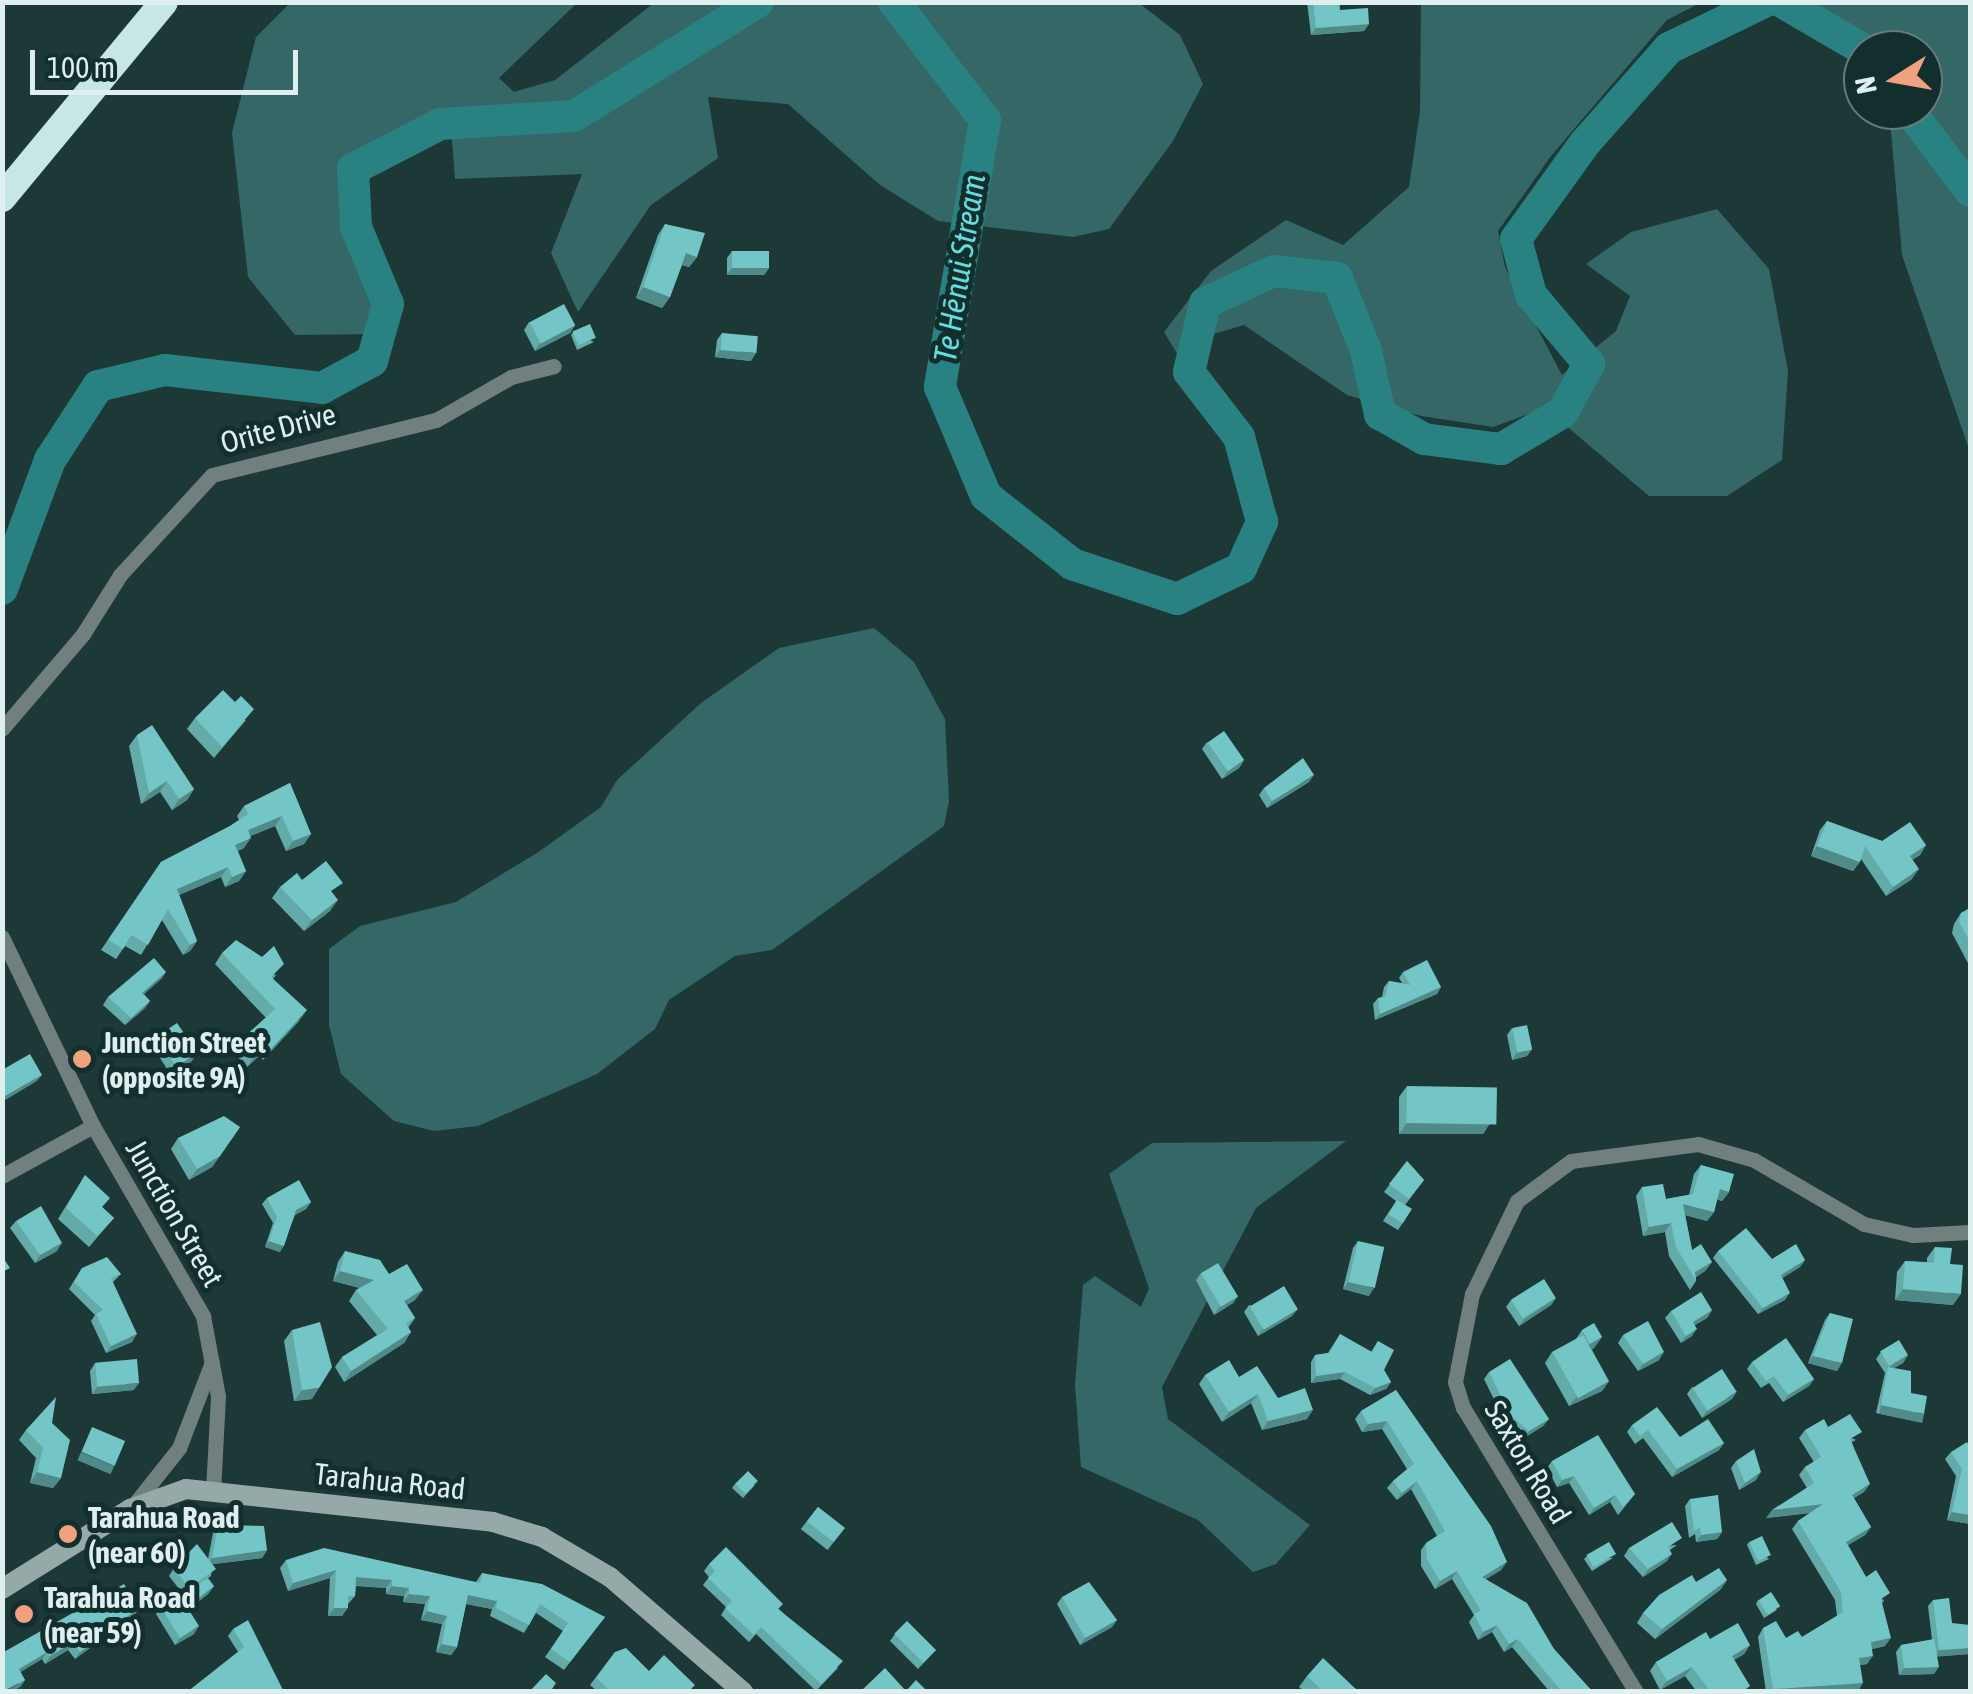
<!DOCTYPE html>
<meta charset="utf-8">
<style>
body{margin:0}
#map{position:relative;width:1973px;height:1694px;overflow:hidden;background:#1c3938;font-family:"Asap Condensed",sans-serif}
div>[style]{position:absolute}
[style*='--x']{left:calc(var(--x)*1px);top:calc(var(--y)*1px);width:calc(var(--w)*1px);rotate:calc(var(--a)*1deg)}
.green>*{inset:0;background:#346766}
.river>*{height:32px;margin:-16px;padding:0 16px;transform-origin:16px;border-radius:16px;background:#298281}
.street>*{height:15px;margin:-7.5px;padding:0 7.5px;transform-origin:7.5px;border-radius:7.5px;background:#717f7e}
.secondary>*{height:20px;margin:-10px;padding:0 10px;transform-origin:10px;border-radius:10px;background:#94a9a8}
.highway>*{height:28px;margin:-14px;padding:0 14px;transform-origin:14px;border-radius:14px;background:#c7e7e6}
.wall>*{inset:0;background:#63aaa9;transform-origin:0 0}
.shaded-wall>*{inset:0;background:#508b8a;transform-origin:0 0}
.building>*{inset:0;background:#73c6c5;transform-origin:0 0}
.dots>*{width:28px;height:28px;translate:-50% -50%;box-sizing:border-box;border:5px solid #122f2e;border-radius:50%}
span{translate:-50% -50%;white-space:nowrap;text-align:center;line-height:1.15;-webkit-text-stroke:10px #122f2e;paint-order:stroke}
.street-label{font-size:30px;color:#dfefef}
.poi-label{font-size:30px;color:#dfefef;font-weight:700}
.left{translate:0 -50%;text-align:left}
.water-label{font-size:32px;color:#61dfde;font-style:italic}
.frame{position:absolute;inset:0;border:5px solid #dfefef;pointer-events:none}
.north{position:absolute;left:1843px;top:30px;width:100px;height:100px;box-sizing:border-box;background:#122f2e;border:2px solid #647c7b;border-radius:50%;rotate:259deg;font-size:28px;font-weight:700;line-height:40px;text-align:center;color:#dfefef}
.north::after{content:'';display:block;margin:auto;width:35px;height:45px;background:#f1a17d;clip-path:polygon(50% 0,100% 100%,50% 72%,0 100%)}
.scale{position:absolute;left:30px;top:50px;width:268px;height:45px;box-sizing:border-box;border:5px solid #dfefef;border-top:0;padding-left:12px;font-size:30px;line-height:35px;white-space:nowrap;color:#dfefef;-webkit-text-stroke:8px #122f2e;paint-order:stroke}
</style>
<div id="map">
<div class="green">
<i style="clip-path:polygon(290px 3px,577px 3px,499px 78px,514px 92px,555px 80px,654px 3px,1139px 3px,1180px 35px,1203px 84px,1173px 141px,1109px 229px,1073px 237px,938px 221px,880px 185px,788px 104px,708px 97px,718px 158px,651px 205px,578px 312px,551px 253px,582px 174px,455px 179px,451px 128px,382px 159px,361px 193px,374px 334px,295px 335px,248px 277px,232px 133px,256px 37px)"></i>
<i style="clip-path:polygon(1421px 3px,1700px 3px,1667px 20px,1551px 156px,1498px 231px,1505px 267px,1562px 375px,1616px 331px,1630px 296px,1586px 264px,1631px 232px,1717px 209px,1769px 269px,1788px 371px,1782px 460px,1727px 496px,1649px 496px,1545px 408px,1493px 427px,1421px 416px,1347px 395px,1244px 325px,1207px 336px,1198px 388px,1164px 332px,1211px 271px,1286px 220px,1343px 245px,1409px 187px,1420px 111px)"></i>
<i style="clip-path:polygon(1808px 3px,1970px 3px,1970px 452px,1902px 255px,1889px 110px,1923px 110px,1923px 50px,1863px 50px,1863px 55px)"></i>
<i style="clip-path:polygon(874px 628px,914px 662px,945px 719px,949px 801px,944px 826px,772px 950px,735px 956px,669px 1000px,655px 1029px,597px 1074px,478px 1126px,434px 1131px,394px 1121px,341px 1074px,329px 1025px,329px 949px,360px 926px,456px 902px,537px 853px,601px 807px,617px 780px,701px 703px,779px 648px)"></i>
<i style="clip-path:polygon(1346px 1141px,1256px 1208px,1162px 1387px,1168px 1419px,1310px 1525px,1276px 1564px,1253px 1572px,1198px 1520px,1081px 1467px,1075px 1385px,1083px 1285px,1095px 1276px,1141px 1307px,1149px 1288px,1109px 1174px,1152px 1143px)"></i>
</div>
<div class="river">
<i style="--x:894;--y:2;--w:149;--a:52.4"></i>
<i style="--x:985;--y:120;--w:271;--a:99.6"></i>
<i style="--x:940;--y:387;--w:118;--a:67.1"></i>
<i style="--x:986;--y:496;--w:110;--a:38.3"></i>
<i style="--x:1072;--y:564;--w:111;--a:18.4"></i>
<i style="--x:1177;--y:599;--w:71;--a:-25.8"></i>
<i style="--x:1241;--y:568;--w:51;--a:-65.5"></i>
<i style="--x:1262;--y:522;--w:88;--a:-105.1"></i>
<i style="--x:1239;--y:437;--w:82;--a:-127.6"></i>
<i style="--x:1189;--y:372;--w:71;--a:-76.9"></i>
<i style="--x:1205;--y:303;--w:76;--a:-24.9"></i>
<i style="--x:1274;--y:271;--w:63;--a:6.3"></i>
<i style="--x:1337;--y:278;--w:79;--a:68.3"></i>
<i style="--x:1366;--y:351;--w:65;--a:77.5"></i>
<i style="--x:1380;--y:414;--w:51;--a:29.6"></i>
<i style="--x:1424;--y:439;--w:78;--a:7.4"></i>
<i style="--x:1501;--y:449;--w:72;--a:-30.8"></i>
<i style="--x:1563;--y:412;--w:55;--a:-61.6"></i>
<i style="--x:1589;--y:364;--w:90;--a:-130"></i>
<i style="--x:1531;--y:295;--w:58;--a:-105"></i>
<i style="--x:1516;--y:239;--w:118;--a:-54.3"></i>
<i style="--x:1585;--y:143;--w:127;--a:-48.5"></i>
<i style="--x:1669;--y:48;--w:106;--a:-25.8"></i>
<i style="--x:1782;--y:2;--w:95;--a:30.3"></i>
<i style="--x:1909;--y:110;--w:101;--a:53"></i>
<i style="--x:2;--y:589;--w:138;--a:-69.6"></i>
<i style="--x:50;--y:460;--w:88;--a:-57"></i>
<i style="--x:98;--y:386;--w:69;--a:-13.4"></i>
<i style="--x:165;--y:370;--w:158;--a:6.5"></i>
<i style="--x:322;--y:388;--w:57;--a:-28.4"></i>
<i style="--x:372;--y:361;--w:59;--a:-74.3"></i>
<i style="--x:388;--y:304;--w:83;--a:-112.6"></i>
<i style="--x:356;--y:227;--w:58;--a:-93"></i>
<i style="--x:353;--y:169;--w:98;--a:-27.3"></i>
<i style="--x:440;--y:124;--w:134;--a:-3.4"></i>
<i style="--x:574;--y:116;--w:216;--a:-31.8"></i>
</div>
<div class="street">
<i style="--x:2;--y:729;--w:125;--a:-49.5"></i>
<i style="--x:83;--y:634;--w:70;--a:-57.9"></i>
<i style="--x:120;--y:575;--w:136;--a:-47.4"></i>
<i style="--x:212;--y:475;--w:231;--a:-13.8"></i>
<i style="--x:436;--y:420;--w:86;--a:-29.8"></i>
<i style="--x:511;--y:377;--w:44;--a:-14.3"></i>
<i style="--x:2;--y:937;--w:210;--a:64.3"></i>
<i style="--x:93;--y:1126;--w:220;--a:59.9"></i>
<i style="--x:203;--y:1316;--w:81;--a:79.4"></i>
<i style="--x:218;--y:1396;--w:96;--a:93"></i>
<i style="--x:2;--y:1176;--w:104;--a:-28.8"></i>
<i style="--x:133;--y:1506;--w:74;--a:-51.6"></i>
<i style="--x:179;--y:1448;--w:92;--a:-69"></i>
<i style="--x:1636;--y:1692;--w:333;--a:-121.3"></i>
<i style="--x:1463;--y:1408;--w:27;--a:-107"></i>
<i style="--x:1455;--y:1382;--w:90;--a:-79.1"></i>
<i style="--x:1472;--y:1294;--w:103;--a:-64.2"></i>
<i style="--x:1517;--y:1201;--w:67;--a:-36.5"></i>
<i style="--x:1571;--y:1161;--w:128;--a:-7.6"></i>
<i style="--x:1698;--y:1144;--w:58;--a:15.9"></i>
<i style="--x:1754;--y:1160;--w:127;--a:30.2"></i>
<i style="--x:1864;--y:1224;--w:50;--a:12.7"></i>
<i style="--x:1913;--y:1235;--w:57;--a:-3"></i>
</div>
<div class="secondary">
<i style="--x:2;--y:1589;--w:151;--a:-32"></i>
<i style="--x:130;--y:1509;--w:59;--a:-19.7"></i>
<i style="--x:186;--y:1489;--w:309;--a:6.1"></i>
<i style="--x:493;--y:1522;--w:51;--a:17"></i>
<i style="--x:542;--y:1537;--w:79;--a:30.5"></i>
<i style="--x:610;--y:1577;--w:176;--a:40.8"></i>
</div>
<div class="highway">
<i style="--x:2;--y:198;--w:254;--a:-50.4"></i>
</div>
<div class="wall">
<i style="clip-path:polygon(1307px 2px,1339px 2px,1340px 10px,1369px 24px,1364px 31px,1311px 35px)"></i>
<i style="clip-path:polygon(665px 224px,697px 257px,689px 267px,682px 265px,670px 297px,662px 308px,636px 298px,658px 235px)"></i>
<i style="clip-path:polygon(732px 251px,769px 268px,764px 275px,727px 275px,727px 258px)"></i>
<i style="clip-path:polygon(529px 322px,575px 325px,570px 333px,535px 351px,524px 330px)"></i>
<i style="clip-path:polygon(573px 332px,594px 342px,577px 350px,571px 335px)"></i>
<i style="clip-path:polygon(722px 333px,751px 361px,715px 357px,717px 340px)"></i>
<i style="clip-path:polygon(195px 718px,246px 720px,214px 758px,187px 729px)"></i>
<i style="clip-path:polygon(137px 735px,194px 789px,187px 800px,172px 810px,160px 792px,141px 804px,129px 746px)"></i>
<i style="clip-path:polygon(1207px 742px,1244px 760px,1239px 768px,1222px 779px,1202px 749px)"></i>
<i style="clip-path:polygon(1309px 782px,1267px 808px,1259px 795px,1264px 788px)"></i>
<i style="clip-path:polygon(290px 783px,311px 834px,304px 844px,286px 851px,275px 826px,250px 836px,244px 848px,238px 851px,246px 871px,239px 881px,225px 887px,221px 877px,179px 895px,197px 941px,190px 951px,183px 955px,162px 920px,141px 955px,125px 946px,116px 959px,101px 950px,161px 862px,230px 826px,239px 820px,237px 816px,244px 806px)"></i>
<i style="clip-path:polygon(1827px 821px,1882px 841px,1926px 845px,1920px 855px,1912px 860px,1912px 879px,1886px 896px,1861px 859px,1853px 871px,1811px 856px,1820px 830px)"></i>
<i style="clip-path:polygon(302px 880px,334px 895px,330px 911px,304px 931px,272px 898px,280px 887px)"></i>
<i style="clip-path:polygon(1970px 908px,1970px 967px,1952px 933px,1954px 924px,1961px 913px)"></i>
<i style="clip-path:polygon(222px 953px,276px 975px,273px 979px,299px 1021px,263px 1060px,260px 1055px,247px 1067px,233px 1052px,240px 1041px,266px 1018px,215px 964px)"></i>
<i style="clip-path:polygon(166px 972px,161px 979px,144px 994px,150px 1001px,144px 1009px,125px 1025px,103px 1005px,108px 997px)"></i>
<i style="clip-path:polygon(1403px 972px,1441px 987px,1437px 994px,1375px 1020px,1373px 1004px,1378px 998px,1382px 997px,1384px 987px,1389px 981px,1402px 983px,1399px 978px)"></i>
<i style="clip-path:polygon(1512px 1028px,1532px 1049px,1527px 1056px,1512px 1060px,1507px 1035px)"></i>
<i style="clip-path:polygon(156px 1037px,192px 1061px,171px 1075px,151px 1044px)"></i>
<i style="clip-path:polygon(1407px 1086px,1490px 1123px,1483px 1134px,1399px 1134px,1399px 1097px)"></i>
<i style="clip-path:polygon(240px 1127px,212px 1167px,189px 1180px,171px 1149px,178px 1138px)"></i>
<i style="clip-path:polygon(1407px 1161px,1424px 1180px,1405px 1205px,1412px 1209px,1398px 1230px,1383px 1221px,1396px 1201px,1384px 1192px)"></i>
<i style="clip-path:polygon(1701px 1165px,1729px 1192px,1722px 1201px,1717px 1199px,1714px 1212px,1707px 1221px,1685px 1215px,1692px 1250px,1712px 1262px,1705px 1271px,1696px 1277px,1696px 1281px,1690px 1290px,1669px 1256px,1665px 1232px,1643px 1236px,1636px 1196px,1642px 1187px,1666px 1199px,1689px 1195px,1694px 1174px)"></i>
<i style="clip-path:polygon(85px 1175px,103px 1208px,114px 1218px,89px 1247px,58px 1219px)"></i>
<i style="clip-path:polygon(267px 1198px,311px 1202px,306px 1209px,295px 1215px,280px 1252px,265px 1247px,273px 1223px,262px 1204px)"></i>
<i style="clip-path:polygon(16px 1221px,57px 1251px,35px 1263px,10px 1228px)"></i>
<i style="clip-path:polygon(1358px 1241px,1369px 1296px,1343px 1289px,1353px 1248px)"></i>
<i style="clip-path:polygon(1935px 1247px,1953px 1305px,1895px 1300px,1897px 1272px,1905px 1261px,1927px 1262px,1927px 1258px)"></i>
<i style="clip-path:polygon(345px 1251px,389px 1274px,415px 1300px,407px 1305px,415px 1318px,408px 1328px,411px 1332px,404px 1343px,344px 1382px,335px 1367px,342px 1357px,377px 1335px,349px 1301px,356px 1290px,360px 1288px,333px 1281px,338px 1262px)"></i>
<i style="clip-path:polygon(1718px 1251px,1772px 1259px,1805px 1260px,1800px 1267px,1782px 1278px,1785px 1300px,1758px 1314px,1713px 1258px)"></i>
<i style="clip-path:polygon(82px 1268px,121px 1274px,113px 1282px,132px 1342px,106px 1353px,91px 1321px,95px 1315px,69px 1289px)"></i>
<i style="clip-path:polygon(1201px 1273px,1238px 1296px,1233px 1303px,1214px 1315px,1196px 1280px)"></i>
<i style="clip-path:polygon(1556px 1298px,1551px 1305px,1519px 1326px,1506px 1307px,1511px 1300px)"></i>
<i style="clip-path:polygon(1249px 1305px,1292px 1316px,1258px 1336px,1244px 1312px)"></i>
<i style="clip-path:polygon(1712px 1310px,1707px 1318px,1695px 1325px,1692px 1336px,1681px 1343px,1665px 1318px,1671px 1311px)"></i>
<i style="clip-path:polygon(1830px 1313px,1837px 1371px,1808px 1363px,1825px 1320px)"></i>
<i style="clip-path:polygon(292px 1330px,312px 1399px,294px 1401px,284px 1341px)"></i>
<i style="clip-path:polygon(1582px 1330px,1602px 1337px,1592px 1350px,1609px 1381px,1602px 1391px,1569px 1406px,1545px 1363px,1552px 1352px,1576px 1339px)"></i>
<i style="clip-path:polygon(1340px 1334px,1371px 1352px,1378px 1341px,1384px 1370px,1391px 1382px,1386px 1389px,1370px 1395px,1340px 1379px,1311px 1383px,1311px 1362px,1315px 1355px,1328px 1353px)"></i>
<i style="clip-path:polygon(1623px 1335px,1659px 1360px,1638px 1371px,1618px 1343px)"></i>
<i style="clip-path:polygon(1881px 1352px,1908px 1355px,1903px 1363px,1894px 1368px,1911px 1393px,1919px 1422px,1876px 1413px,1885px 1373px,1876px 1359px)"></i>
<i style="clip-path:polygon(1752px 1362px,1814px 1379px,1809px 1386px,1783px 1402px,1769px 1383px,1761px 1388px,1747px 1369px)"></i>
<i style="clip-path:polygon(95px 1363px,134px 1390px,92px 1394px,90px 1371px)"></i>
<i style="clip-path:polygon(1489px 1372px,1549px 1419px,1543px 1426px,1524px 1438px,1505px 1422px,1484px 1379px)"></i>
<i style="clip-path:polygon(1205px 1375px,1239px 1377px,1278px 1398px,1307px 1419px,1262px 1430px,1251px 1403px,1222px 1422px,1199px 1384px)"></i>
<i style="clip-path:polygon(1692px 1387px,1732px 1399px,1702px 1418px,1687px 1394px)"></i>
<i style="clip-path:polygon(1396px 1390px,1501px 1570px,1486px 1579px,1554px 1649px,1591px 1690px,1589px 1692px,1550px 1692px,1512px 1647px,1504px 1652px,1492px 1632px,1478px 1640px,1469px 1622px,1474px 1615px,1452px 1579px,1435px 1589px,1421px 1566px,1421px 1550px,1426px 1543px,1437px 1536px,1411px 1489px,1397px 1500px,1387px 1488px,1393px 1481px,1407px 1469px,1382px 1429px,1362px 1432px,1355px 1419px,1361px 1411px)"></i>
<i style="clip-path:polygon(52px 1423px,61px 1478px,53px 1488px,30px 1483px,36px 1458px,19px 1440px,26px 1430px)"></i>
<i style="clip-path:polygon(1632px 1425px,1680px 1437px,1724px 1443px,1719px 1450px,1672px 1477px,1643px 1438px,1635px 1444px,1627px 1432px)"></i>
<i style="clip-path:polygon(1828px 1427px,1856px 1440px,1852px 1442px,1864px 1492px,1854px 1498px,1871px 1527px,1865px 1535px,1848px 1545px,1866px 1577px,1884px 1601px,1882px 1603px,1885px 1646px,1872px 1649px,1867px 1664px,1860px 1665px,1858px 1691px,1766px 1692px,1758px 1637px,1763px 1628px,1786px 1638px,1802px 1637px,1837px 1616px,1835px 1600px,1792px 1529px,1798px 1521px,1810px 1513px,1766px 1518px,1807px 1488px,1799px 1475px,1805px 1467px,1814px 1462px,1799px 1438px,1805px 1430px)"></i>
<i style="clip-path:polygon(1970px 1447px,1970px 1524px,1947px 1520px,1956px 1476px,1945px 1459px,1951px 1452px)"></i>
<i style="clip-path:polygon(1552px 1461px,1635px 1494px,1618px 1515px,1610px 1502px,1589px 1515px,1569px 1483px,1557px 1487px,1547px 1468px)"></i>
<i style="clip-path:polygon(1736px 1461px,1756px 1480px,1739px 1490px,1731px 1468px)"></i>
<i style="clip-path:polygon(735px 1484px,755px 1485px,743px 1498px,732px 1488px)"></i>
<i style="clip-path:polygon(1690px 1499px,1722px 1532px,1717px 1539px,1696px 1542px,1695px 1534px,1689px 1538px,1685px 1506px)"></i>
<i style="left:818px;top:1507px;width:34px;height:28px;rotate:38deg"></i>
<i style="clip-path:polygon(218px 1525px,267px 1550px,262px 1558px,213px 1564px,211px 1576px,204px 1581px,214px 1586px,208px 1594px,189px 1609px,194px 1634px,175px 1645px,156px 1614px,161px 1607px,183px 1594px,169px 1576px,174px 1568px,208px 1559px,213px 1533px)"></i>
<i style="clip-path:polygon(1749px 1542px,1769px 1559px,1756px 1565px,1747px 1545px)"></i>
<i style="clip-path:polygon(1677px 1545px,1670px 1550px,1667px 1561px,1643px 1577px,1624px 1556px,1629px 1548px)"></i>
<i style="clip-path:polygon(1587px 1556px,1613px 1558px,1592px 1571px,1584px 1559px)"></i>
<i style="clip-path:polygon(286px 1560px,476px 1582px,482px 1573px,605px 1617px,564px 1670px,545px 1657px,563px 1631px,536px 1613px,524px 1633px,490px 1616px,492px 1609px,466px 1604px,457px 1647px,451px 1655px,436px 1652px,442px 1624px,421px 1620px,425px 1604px,403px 1602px,404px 1596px,386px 1594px,386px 1588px,356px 1586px,355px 1596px,348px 1604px,342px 1616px,328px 1616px,330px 1578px,288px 1591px,280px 1568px)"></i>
<i style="clip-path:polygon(709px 1564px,779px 1609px,838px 1668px,816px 1691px,756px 1634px,749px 1642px,721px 1615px,726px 1607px,703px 1585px,709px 1577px,704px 1571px)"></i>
<i style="clip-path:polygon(1727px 1580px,1720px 1590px,1655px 1639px,1637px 1623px,1643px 1613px)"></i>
<i style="clip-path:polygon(1062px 1597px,1117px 1620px,1112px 1627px,1080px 1645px,1057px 1604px)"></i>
<i style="clip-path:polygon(1758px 1600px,1777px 1610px,1764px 1618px,1756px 1604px)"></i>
<i style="clip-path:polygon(1933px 1600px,1952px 1623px,1970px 1654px,1937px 1656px,1934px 1674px,1899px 1675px,1896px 1652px,1901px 1645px,1932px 1640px,1928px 1606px)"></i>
<i style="clip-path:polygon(139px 1608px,134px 1615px,75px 1659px,68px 1650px,45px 1664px,42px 1659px,20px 1672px,25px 1680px,20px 1687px,2px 1653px)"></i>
<i style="clip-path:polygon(233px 1629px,284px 1692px,238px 1652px,228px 1636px)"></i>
<i style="clip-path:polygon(895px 1634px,936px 1650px,918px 1669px,890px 1641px)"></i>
<i style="clip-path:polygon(1710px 1639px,1750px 1645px,1744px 1654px,1734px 1660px,1747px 1692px,1697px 1692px,1685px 1676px,1660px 1690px,1650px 1671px,1656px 1662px)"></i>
<i style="clip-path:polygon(615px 1652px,649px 1671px,691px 1692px,598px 1692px,590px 1685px)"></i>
<i style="clip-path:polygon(1307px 1676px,1359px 1692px,1305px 1692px,1299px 1687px)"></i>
</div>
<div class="shaded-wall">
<i style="clip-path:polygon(1369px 24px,1364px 31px,1311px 35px,1316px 28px)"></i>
<i style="clip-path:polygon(686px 253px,697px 257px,689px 267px,678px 263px)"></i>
<i style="clip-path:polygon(732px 268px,769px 268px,764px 275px,727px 275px)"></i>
<i style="clip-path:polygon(643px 287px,670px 297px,662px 308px,636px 298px)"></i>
<i style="clip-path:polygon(575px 325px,570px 333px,535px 351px,540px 343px)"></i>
<i style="clip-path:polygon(720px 350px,756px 353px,751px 361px,715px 357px)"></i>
<i style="clip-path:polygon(1244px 760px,1239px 768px,1222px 779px,1227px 772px)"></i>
<i style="clip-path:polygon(1314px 775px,1309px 782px,1267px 808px,1272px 801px)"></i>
<i style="clip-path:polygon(167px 781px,160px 792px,141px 804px,149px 793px)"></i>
<i style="clip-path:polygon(194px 789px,187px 800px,172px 810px,179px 799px)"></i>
<i style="clip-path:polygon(282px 816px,275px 826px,241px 840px,248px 830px)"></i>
<i style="clip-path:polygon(311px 834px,304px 844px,286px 851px,293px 841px)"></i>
<i style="clip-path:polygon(251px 838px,244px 848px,228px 855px,235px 845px)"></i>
<i style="clip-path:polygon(1926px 845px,1920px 855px,1903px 866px,1910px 856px)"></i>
<i style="clip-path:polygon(1817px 846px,1860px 862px,1853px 871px,1811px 856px)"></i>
<i style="clip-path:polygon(228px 867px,221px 877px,170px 899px,177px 889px)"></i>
<i style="clip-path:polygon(1919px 869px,1912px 879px,1886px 896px,1893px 887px)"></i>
<i style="clip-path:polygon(246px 871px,239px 881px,225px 887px,232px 877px)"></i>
<i style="clip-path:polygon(338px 900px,330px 911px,304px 931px,312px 920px)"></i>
<i style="clip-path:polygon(197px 941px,190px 951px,183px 955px,190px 945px)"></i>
<i style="clip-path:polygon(166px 972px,161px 979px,137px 1000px,142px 993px)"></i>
<i style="clip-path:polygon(1441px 987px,1437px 994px,1375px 1020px,1380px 1014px)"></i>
<i style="clip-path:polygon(150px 1001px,144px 1009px,125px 1025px,131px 1018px)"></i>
<i style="clip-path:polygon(307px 1010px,299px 1021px,263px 1060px,271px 1049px)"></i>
<i style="clip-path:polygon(267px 1044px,260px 1055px,247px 1067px,254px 1056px)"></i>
<i style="clip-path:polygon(1532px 1049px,1527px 1056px,1512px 1060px,1517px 1052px)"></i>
<i style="clip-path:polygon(197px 1053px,192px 1061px,171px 1075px,176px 1067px)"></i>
<i style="clip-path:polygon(42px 1075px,37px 1081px,2px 1102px,2px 1098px)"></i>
<i style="clip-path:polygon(1407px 1123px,1490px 1123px,1483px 1134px,1399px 1134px)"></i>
<i style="clip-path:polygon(220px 1156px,212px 1167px,189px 1180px,197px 1169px)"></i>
<i style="clip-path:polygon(1720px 1189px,1729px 1192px,1722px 1201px,1714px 1198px)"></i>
<i style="clip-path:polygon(311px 1202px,306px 1209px,292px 1216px,296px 1210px)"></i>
<i style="clip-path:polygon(1683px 1204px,1714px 1212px,1707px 1221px,1677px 1213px)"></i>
<i style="clip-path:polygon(1671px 1223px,1665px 1232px,1643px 1236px,1649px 1227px)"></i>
<i style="clip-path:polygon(269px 1241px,284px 1246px,280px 1252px,265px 1247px)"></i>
<i style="clip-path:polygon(62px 1243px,57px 1251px,35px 1263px,40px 1255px)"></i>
<i style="clip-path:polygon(1805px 1260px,1800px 1267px,1776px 1282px,1781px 1275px)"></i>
<i style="clip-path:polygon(1712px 1262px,1705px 1271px,1694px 1278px,1695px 1272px)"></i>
<i style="clip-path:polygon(340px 1271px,374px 1280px,367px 1290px,333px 1281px)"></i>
<i style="clip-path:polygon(1348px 1282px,1374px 1288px,1369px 1296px,1343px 1289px)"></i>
<i style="clip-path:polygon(1903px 1289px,1961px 1294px,1953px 1305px,1895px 1300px)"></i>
<i style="clip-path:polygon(423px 1290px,415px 1300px,397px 1311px,404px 1301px)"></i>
<i style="clip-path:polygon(1790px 1293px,1785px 1300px,1758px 1314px,1763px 1308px)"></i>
<i style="clip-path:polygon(1238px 1296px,1233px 1303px,1214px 1315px,1219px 1307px)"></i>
<i style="clip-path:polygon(1556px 1298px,1551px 1305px,1519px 1326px,1524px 1319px)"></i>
<i style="clip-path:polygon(1298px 1309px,1292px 1316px,1258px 1336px,1263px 1328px)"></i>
<i style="clip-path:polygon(1712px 1310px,1707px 1318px,1688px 1329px,1693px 1322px)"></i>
<i style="clip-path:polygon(1697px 1329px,1692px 1336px,1681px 1343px,1686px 1336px)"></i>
<i style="clip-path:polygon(411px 1332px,404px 1343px,344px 1382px,351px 1371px)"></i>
<i style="clip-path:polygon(137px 1334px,132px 1342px,106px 1353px,111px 1346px)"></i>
<i style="clip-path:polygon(1602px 1337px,1594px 1348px,1582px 1355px,1590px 1344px)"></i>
<i style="clip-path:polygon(1664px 1352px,1659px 1360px,1638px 1371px,1643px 1364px)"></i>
<i style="clip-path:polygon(1908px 1355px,1903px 1363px,1887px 1372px,1890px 1366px)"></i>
<i style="clip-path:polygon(1813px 1356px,1842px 1363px,1837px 1371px,1808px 1363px)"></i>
<i style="clip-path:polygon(1345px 1372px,1340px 1379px,1311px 1383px,1316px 1376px)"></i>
<i style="clip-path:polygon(1814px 1379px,1809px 1386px,1783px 1402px,1788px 1395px)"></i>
<i style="clip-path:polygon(1609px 1381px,1602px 1391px,1569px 1406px,1577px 1396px)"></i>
<i style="clip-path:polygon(1391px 1382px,1386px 1389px,1370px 1395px,1375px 1388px)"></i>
<i style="clip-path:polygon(139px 1383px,134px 1390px,92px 1394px,97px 1387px)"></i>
<i style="clip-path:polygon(319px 1388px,312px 1399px,294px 1401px,302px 1390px)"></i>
<i style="clip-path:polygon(1737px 1392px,1732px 1399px,1702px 1418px,1707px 1410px)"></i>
<i style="clip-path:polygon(1258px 1394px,1251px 1403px,1222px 1422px,1229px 1412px)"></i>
<i style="left:1881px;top:1405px;width:44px;height:9px;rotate:12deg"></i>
<i style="clip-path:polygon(1313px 1410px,1307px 1419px,1262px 1430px,1268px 1421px)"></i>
<i style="clip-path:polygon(1549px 1419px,1543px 1426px,1524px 1438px,1529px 1431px)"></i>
<i style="clip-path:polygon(1387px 1421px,1382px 1429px,1362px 1432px,1368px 1424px)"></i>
<i style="clip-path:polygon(1724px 1443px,1719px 1450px,1672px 1477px,1677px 1469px)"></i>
<i style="left:81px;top:1452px;width:36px;height:9px;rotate:23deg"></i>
<i style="clip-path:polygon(37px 1472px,61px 1478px,53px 1488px,30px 1483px)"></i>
<i style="clip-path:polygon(1761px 1472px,1756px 1480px,1739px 1490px,1745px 1483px)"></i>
<i style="clip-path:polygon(1574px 1476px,1569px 1483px,1557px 1487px,1562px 1480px)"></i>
<i style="clip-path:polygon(1417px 1481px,1411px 1489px,1397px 1500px,1402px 1493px)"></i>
<i style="clip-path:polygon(1870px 1484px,1864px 1492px,1846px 1503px,1852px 1495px)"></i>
<i style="clip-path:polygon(1615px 1495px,1610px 1502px,1589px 1515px,1594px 1508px)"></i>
<i style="clip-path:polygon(1823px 1504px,1817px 1512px,1766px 1518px,1772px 1510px)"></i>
<i style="clip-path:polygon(1952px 1512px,1970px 1515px,1970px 1524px,1947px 1520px)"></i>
<i style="clip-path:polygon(1871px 1527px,1865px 1535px,1840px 1550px,1846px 1542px)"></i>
<i style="clip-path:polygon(1722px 1532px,1717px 1539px,1696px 1542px,1701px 1535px)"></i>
<i style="clip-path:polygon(267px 1550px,262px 1558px,207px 1565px,212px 1558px)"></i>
<i style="clip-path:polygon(1672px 1554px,1667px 1561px,1643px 1577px,1648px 1569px)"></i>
<i style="clip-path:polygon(1507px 1562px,1501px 1570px,1476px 1585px,1482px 1577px)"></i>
<i style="clip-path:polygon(336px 1570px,330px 1578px,288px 1591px,293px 1583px)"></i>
<i style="clip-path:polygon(1457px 1571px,1452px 1579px,1435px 1589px,1440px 1581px)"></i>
<i style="clip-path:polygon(356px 1577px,392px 1580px,386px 1588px,351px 1585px)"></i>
<i style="clip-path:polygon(1727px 1580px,1720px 1590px,1655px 1639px,1662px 1629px)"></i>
<i style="clip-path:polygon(214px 1586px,208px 1594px,182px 1614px,187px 1607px)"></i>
<i style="clip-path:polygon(392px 1586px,409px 1588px,404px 1596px,386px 1594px)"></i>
<i style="clip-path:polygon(409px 1594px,430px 1596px,425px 1604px,403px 1602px)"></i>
<i style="clip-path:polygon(468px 1595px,497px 1601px,492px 1609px,462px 1603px)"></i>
<i style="clip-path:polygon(139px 1608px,134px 1615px,75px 1659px,80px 1652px)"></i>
<i style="clip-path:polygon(334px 1608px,348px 1608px,342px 1616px,328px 1616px)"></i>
<i style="clip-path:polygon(427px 1611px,447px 1616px,442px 1624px,421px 1620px)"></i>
<i style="clip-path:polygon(1117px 1620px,1112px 1627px,1080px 1645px,1085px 1638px)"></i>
<i style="clip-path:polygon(1497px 1625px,1492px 1632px,1478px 1640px,1483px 1632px)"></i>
<i style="clip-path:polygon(199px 1626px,194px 1634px,175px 1645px,180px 1638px)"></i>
<i style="clip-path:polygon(1891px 1638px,1885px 1646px,1865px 1651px,1871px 1642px)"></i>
<i style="clip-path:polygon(1518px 1639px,1512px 1647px,1504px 1652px,1509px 1644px)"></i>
<i style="clip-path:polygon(73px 1642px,68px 1650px,45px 1664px,50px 1656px)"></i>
<i style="clip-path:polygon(442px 1644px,457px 1647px,451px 1655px,436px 1652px)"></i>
<i style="clip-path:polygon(1750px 1645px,1744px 1654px,1725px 1665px,1732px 1656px)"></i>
<i style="clip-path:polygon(1970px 1648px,1970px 1654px,1934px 1657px,1939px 1650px)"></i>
<i style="clip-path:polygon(47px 1652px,42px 1659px,14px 1676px,19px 1669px)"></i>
<i style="clip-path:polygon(1873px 1656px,1867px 1664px,1854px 1666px,1859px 1658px)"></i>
<i style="clip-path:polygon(1692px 1667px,1685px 1676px,1660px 1690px,1667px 1681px)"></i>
<i style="clip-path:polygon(1939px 1667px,1934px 1674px,1899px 1675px,1904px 1668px)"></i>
<i style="clip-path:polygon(25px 1680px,20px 1687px,12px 1692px,4px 1692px)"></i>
<i style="clip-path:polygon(1863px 1683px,1858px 1691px,1771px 1692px,1773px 1689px)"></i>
</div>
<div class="building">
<i style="clip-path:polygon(1313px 2px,1339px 2px,1340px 10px,1368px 8px,1369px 24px,1316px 28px)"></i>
<i style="clip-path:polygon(665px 224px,705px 233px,697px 257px,686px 253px,670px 297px,643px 287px)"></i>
<i style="left:732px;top:251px;width:37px;height:17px"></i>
<i style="left:564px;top:304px;width:24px;height:39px;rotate:62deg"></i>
<i style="left:590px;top:324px;width:15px;height:19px;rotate:67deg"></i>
<i style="left:722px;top:333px;width:36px;height:17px;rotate:5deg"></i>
<i style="clip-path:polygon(223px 690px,235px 702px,241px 696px,254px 709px,222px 747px,195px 718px)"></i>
<i style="clip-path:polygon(152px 725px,194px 789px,179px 799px,167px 781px,149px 793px,137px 735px)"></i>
<i style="left:1224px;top:731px;width:35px;height:20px;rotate:55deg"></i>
<i style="clip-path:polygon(1303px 758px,1314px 775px,1272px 801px,1264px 788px)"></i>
<i style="clip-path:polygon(290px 783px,311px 834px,293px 841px,282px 816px,248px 830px,251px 838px,235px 845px,246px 871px,232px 877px,228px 867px,177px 889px,197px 941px,190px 945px,168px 909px,148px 945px,131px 935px,123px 949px,108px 940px,161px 862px,230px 826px,248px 814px,244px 806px)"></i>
<i style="clip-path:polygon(1827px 821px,1882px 841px,1910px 822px,1926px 845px,1910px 856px,1919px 869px,1893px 887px,1865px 846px,1860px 862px,1817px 846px)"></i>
<i style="clip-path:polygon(326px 861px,343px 883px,331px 891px,338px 900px,312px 920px,280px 887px,297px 873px,302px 880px)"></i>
<i style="clip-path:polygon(1970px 908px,1970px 942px,1959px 922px,1961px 913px)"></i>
<i style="clip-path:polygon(236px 940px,262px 957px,274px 946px,284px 964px,271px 977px,307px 1010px,271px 1049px,267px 1044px,254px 1056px,240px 1041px,275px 1009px,222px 953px)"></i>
<i style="clip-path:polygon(154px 958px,166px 972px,142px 993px,150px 1001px,131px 1018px,108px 997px)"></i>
<i style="clip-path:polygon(1427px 960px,1441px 987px,1380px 1014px,1378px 998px,1385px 997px,1389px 981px,1410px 985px,1403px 972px)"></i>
<i style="left:177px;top:1023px;width:36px;height:25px;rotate:56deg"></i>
<i style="left:1527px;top:1025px;width:25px;height:15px;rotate:78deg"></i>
<i style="clip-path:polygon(30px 1054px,42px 1075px,2px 1098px,2px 1070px)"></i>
<i style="left:1407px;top:1086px;width:90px;height:37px;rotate:1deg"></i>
<i style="clip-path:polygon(224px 1116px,240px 1127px,220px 1156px,197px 1169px,178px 1138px)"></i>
<i style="clip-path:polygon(1407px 1161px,1424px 1180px,1409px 1199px,1389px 1184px)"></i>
<i style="clip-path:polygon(1701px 1165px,1734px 1174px,1729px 1192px,1720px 1189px,1714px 1212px,1683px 1204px,1692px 1250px,1701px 1244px,1712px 1262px,1695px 1272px,1696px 1281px,1676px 1247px,1671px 1223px,1649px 1227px,1642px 1187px,1663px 1184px,1666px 1199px,1693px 1194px)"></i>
<i style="clip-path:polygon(85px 1175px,110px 1198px,102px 1207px,114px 1218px,97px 1236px,66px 1208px)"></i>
<i style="clip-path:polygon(299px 1180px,311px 1202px,296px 1210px,284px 1246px,269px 1241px,277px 1217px,267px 1198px)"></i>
<i style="left:1397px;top:1200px;width:17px;height:17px;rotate:31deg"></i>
<i style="clip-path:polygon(41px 1206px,62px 1243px,40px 1255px,16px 1221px)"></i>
<i style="clip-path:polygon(1746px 1228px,1772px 1259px,1796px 1244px,1805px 1260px,1781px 1275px,1790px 1293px,1763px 1308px,1718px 1251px)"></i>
<i style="left:1358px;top:1241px;width:27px;height:42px;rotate:13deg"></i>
<i style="clip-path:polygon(1935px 1247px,1952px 1248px,1950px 1264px,1963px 1265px,1961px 1294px,1903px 1289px,1905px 1261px,1934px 1263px)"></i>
<i style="clip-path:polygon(345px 1251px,380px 1260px,389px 1274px,407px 1264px,423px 1290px,404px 1301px,415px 1318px,406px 1323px,411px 1332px,351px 1371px,342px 1357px,388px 1329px,356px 1290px,374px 1280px,340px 1271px)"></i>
<i style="clip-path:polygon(2px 1256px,10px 1268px,2px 1272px)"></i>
<i style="clip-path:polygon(107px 1257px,121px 1274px,111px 1278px,137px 1334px,111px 1346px,96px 1314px,103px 1310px,74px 1282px,82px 1268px)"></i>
<i style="left:1218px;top:1263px;width:39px;height:20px;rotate:59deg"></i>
<i style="left:1544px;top:1279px;width:22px;height:39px;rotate:58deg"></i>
<i style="left:1284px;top:1286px;width:27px;height:40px;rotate:59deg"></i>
<i style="clip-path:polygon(1701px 1292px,1712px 1310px,1693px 1322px,1697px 1329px,1686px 1336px,1671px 1311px)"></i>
<i style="clip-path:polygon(1830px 1313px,1853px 1319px,1842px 1363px,1813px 1356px)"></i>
<i style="clip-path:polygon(1648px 1321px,1664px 1352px,1643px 1364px,1623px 1335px)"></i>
<i style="clip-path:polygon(320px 1322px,332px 1367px,319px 1388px,302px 1390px,292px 1330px)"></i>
<i style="left:1594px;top:1323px;width:16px;height:14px;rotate:60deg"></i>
<i style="clip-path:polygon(1340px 1334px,1372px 1352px,1378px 1341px,1394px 1350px,1384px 1370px,1391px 1382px,1375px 1388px,1345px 1372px,1316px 1376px,1315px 1355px,1329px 1353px)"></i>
<i style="left:1583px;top:1335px;width:53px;height:35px;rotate:61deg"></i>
<i style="clip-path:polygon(1786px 1338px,1814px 1379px,1788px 1395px,1774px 1376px,1766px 1381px,1752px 1362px)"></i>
<i style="left:1899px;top:1340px;width:17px;height:22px;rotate:59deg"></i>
<i style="left:137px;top:1359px;width:24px;height:42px;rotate:85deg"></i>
<i style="clip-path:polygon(1510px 1359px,1549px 1419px,1529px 1431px,1510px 1415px,1489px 1372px)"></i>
<i style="clip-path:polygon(1229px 1360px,1239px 1377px,1257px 1366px,1278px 1398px,1305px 1388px,1313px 1410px,1268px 1421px,1258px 1394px,1229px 1412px,1205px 1375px)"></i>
<i style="clip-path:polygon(1888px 1367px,1911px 1371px,1911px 1393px,1927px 1396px,1924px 1414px,1881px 1405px)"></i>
<i style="left:1722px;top:1369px;width:27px;height:35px;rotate:57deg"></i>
<i style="clip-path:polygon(1396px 1390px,1491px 1526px,1507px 1562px,1482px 1577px,1527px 1603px,1554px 1649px,1591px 1690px,1588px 1692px,1562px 1692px,1518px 1639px,1509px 1644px,1497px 1625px,1483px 1632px,1474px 1614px,1481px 1611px,1457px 1571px,1440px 1581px,1427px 1559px,1426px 1543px,1445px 1531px,1417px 1481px,1402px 1493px,1393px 1481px,1414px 1464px,1387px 1421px,1368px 1424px,1361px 1411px)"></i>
<i style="clip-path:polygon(56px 1397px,52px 1423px,70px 1440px,61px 1478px,37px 1472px,43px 1448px,26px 1430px)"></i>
<i style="clip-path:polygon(1657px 1407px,1680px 1437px,1708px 1419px,1724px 1443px,1677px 1469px,1648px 1430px,1640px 1436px,1632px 1425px)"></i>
<i style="clip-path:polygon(1850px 1414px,1862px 1432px,1850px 1439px,1870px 1484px,1852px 1495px,1871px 1527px,1846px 1542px,1866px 1577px,1876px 1570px,1890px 1593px,1881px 1599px,1891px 1638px,1871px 1642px,1873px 1656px,1859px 1658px,1863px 1683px,1773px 1689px,1763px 1628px,1776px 1621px,1786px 1638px,1798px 1631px,1802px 1637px,1843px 1612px,1841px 1592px,1798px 1521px,1823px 1504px,1772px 1510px,1814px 1483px,1805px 1467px,1821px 1457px,1805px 1430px,1824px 1419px,1828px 1427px)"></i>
<i style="left:92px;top:1427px;width:36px;height:27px;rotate:23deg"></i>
<i style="clip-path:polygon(1598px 1435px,1635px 1494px,1623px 1507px,1615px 1495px,1594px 1508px,1574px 1476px,1562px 1480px,1552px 1461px)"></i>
<i style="clip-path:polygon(1967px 1442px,1970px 1447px,1970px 1515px,1952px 1512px,1962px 1469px,1951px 1452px)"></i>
<i style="clip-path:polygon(1754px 1449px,1761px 1472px,1745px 1483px,1736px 1461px)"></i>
<i style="left:748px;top:1471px;width:14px;height:18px;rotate:45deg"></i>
<i style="clip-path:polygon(1718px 1495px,1722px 1532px,1701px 1535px,1700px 1527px,1694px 1531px,1690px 1499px)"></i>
<i style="left:818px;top:1507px;width:34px;height:18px;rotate:38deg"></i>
<i style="clip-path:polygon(1672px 1522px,1682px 1538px,1668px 1547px,1672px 1554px,1648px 1569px,1629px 1548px)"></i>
<i style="clip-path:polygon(218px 1525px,264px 1526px,267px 1550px,212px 1558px)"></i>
<i style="left:1762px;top:1536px;width:21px;height:14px;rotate:65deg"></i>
<i style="left:1609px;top:1542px;width:14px;height:26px;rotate:60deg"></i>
<i style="clip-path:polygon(197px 1544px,216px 1569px,189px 1588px,174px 1568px)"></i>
<i style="clip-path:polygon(726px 1547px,783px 1604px,778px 1609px,843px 1661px,821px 1684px,761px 1627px,754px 1635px,725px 1608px,732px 1601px,708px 1578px,715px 1571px,709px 1564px)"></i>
<i style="clip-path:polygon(324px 1548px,480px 1583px,482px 1573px,542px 1584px,605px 1617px,570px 1662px,551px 1649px,568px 1623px,540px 1604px,529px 1625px,496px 1608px,497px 1601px,468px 1595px,457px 1647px,442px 1644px,447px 1616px,427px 1611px,430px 1596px,409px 1594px,409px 1588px,392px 1586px,392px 1580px,356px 1577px,355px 1596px,348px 1596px,348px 1608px,334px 1608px,336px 1570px,293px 1583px,286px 1560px)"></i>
<i style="clip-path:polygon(1719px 1568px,1727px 1580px,1662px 1629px,1643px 1613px,1659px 1595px,1692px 1575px,1696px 1582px)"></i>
<i style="clip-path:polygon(208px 1578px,214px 1586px,187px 1607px,199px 1626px,180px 1638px,161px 1607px)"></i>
<i style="clip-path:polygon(1089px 1582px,1117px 1620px,1085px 1638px,1062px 1597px)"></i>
<i style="clip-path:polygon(124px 1584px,139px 1608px,80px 1652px,73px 1642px,50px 1656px,47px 1652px,19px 1669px,25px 1680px,2px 1692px,2px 1653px)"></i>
<i style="left:1771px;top:1592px;width:17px;height:15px;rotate:57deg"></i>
<i style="clip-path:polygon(1949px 1598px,1952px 1623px,1970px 1625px,1970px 1648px,1939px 1650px,1933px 1600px)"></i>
<i style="clip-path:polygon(248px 1620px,284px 1692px,187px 1692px,244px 1647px,233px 1629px)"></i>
<i style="left:907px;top:1621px;width:41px;height:18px;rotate:45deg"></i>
<i style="clip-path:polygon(1738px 1623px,1750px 1645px,1732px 1656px,1750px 1686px,1742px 1692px,1711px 1692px,1692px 1667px,1667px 1681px,1656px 1662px,1706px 1632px,1710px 1639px)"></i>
<i style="clip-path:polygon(1934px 1639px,1939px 1667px,1904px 1668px,1901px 1645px)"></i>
<i style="clip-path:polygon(626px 1648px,649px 1671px,664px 1655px,695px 1685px,688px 1692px,612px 1692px,596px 1678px,615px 1652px)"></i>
<i style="clip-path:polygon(1323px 1658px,1359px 1692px,1324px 1692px,1307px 1676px)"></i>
<i style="clip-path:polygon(885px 1668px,906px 1691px,916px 1680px,928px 1692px,860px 1692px)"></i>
<i style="clip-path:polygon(546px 1674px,556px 1683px,550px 1692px,529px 1692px)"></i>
</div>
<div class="dots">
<i style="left:82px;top:1059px;background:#f1a17d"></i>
<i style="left:68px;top:1534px;background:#f1a17d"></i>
<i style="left:24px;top:1614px;background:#f1a17d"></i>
</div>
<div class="street-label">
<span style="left:278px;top:428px;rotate:-15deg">Orite Drive</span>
<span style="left:175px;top:1213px;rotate:60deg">Junction Street</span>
<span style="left:1528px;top:1462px;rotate:59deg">Saxton Road</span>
<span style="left:390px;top:1481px;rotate:6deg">Tarahua Road</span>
</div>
<div class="poi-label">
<span class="left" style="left:102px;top:1059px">Junction Street<br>(opposite 9A)</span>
<span class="left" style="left:88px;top:1534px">Tarahua Road<br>(near 60)</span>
<span class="left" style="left:44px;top:1614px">Tarahua Road<br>(near 59)</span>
</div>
<div class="water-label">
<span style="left:960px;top:268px;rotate:-81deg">Te Hēnui Stream</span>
</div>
<div class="frame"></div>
<div class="north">N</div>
<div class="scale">100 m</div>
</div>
